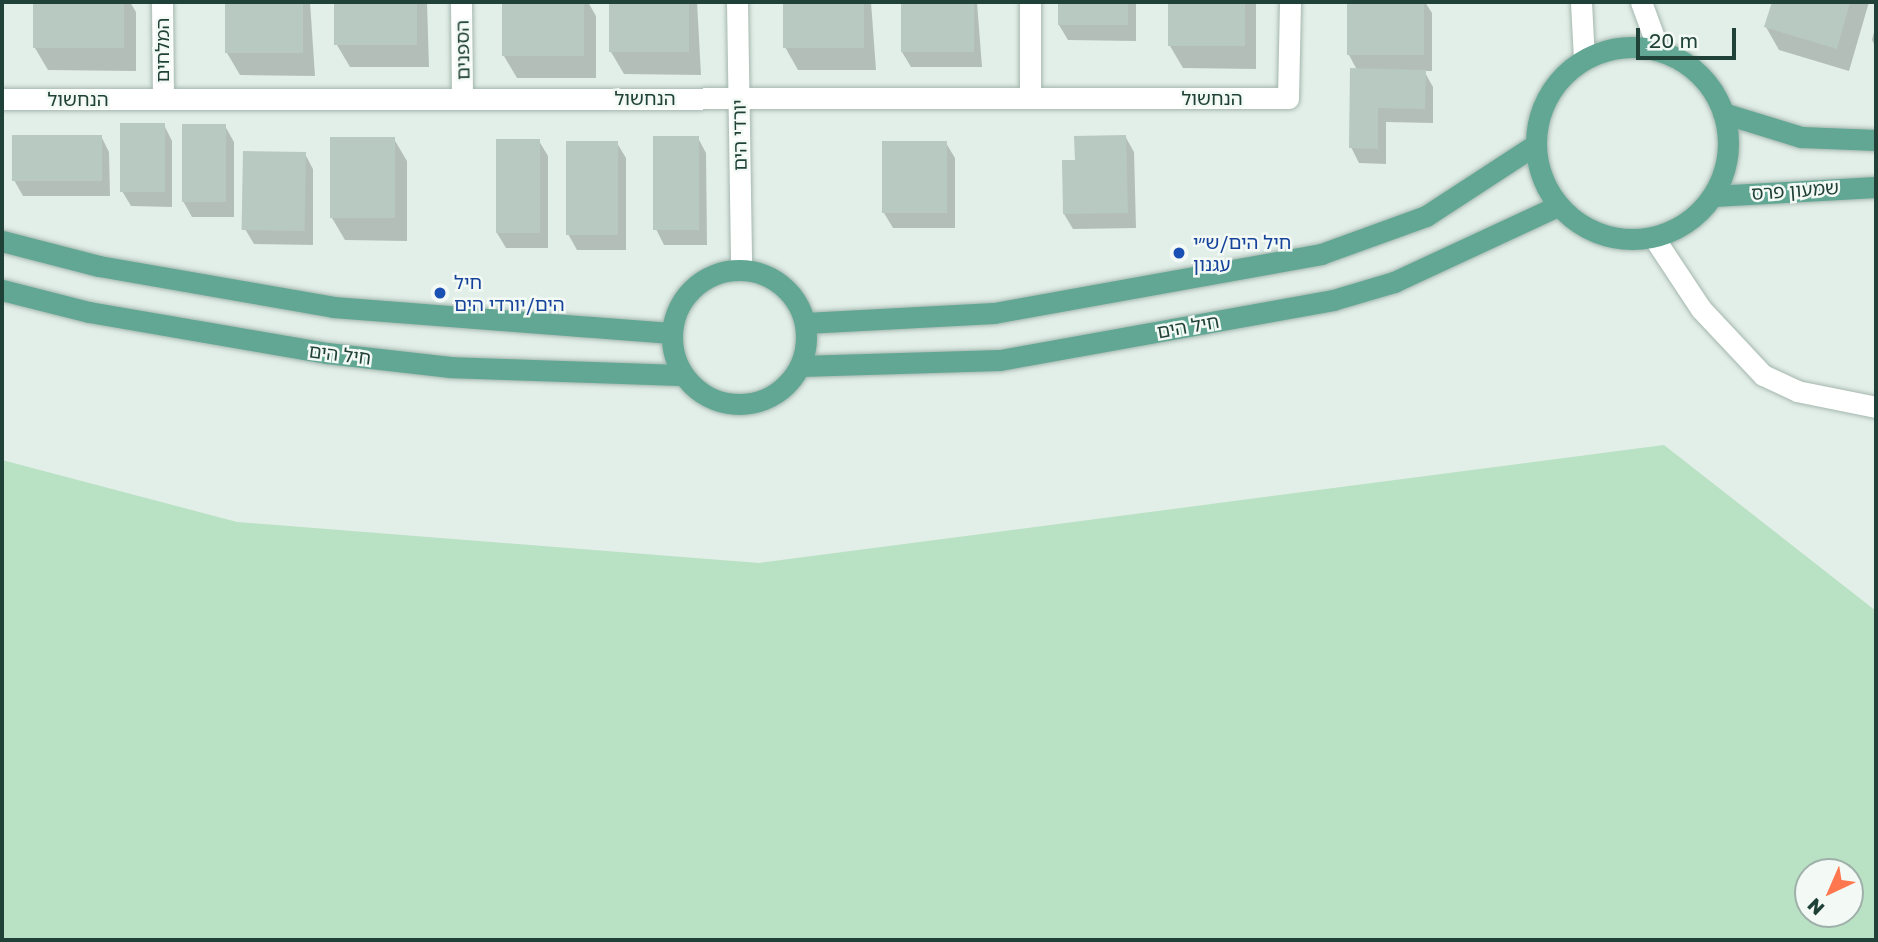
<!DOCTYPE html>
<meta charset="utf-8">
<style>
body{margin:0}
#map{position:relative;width:1878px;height:942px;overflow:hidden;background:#e2eee8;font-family:"Golos Text","Noto Sans Hebrew",sans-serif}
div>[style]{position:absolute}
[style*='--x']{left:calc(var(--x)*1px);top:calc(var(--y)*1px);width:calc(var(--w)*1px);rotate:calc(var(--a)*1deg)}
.green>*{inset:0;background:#b9e1c3}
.shadow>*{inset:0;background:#0003}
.building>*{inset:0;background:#b7c9c1;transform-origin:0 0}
.roads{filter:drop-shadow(0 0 2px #a4b7af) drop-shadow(0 0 2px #a4b7af)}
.minor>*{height:21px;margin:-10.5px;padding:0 10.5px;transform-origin:10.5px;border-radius:10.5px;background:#fff}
.major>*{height:21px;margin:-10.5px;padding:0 10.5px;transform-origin:10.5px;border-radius:10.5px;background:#62a794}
.major>.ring{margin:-10.5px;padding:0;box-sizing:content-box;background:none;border:21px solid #62a794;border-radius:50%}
.dots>*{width:19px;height:19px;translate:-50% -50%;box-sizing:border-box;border:4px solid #f3faf6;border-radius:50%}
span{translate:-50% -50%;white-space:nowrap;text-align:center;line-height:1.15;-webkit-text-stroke:5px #f3faf6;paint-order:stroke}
.street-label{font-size:19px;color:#204137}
.transit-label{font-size:19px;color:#164399}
.left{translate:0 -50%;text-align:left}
.frame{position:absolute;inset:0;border:4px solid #204137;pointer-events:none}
.north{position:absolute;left:1794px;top:858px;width:70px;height:70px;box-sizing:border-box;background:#f3faf6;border:2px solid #9fb0aa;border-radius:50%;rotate:224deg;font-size:19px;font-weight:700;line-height:28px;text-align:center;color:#204137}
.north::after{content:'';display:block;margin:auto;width:24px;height:32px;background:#ff774f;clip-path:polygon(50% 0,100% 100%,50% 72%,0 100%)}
.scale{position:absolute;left:1636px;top:28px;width:100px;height:32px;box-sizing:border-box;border:4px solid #204137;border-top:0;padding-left:9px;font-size:21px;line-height:24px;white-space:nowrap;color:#204137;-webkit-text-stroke:5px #f3faf6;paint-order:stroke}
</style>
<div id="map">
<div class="green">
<i style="clip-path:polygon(evenodd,1664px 445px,1876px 611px,1876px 940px,2px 940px,2px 460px,237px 522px,759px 563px,1664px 445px,1808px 872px,1850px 872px,1850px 914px,1808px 914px,1808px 872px)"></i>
</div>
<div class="shadow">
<i style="clip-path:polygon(35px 2px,130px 2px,136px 12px,136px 71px,48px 70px,35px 48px)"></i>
<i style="clip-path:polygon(227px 2px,310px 2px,315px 76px,240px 75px,227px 53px)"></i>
<i style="clip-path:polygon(336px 2px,427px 2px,429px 67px,350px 67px,337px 45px)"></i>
<i style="clip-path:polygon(503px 2px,588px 2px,596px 16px,596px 78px,517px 78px,504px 56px)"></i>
<i style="clip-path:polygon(611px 2px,697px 2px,701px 75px,624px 74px,611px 52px)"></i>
<i style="clip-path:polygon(785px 2px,871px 2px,876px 70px,798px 70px,785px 47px)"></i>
<i style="clip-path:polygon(902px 2px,977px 2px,982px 67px,911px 67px,902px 52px)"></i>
<i style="clip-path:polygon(1059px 2px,1136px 2px,1136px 41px,1068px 40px,1059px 25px)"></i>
<i style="clip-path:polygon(1170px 2px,1256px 2px,1256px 69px,1183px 68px,1170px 46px)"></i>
<i style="clip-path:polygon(1349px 2px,1425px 2px,1432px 13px,1432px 71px,1424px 71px,1433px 87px,1433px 123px,1386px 122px,1386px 164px,1359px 163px,1351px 147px,1357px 70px,1349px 55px)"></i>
<i style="clip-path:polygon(1774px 2px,1869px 2px,1849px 71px,1779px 50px,1766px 27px)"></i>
<i style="clip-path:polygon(1876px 24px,1876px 48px,1872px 40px)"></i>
<i style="clip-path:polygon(164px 125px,172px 141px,172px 207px,131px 206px,122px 191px)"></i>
<i style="clip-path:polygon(225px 126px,234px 142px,234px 217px,192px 217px,183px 201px)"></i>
<i style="clip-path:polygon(101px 136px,109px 152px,110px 196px,23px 196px,14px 180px)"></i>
<i style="clip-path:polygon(1125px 136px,1134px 152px,1136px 228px,1073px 229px,1064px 214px,1077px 162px)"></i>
<i style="clip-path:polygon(698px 138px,706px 153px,707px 245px,664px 245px,656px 229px)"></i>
<i style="clip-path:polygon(394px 139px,407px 161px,407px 241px,345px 240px,332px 218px)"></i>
<i style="clip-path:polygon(539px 141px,548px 156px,548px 248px,506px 248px,497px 233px)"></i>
<i style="clip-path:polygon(617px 143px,626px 158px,626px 250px,577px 250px,568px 234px)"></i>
<i style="clip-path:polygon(946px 143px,955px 158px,955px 228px,893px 228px,884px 213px)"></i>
<i style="clip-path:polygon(305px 154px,313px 169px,313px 245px,254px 244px,245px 229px)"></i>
</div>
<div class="building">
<i style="left:33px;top:2px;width:91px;height:46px"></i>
<i style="left:225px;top:2px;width:78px;height:51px"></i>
<i style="left:334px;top:2px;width:83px;height:43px"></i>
<i style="left:502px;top:2px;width:82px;height:54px"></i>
<i style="left:609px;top:2px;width:80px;height:50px"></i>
<i style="left:783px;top:2px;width:81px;height:46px"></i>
<i style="left:901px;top:2px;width:73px;height:50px"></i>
<i style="left:1058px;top:2px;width:70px;height:23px"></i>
<i style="left:1168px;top:2px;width:77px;height:44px"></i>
<i style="left:1347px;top:2px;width:77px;height:53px"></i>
<i style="clip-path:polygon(1772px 2px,1850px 2px,1837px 49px,1764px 27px)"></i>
<i style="clip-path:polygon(1350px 68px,1426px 70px,1425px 109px,1378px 108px,1378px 149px,1349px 148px)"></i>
<i style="left:120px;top:123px;width:45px;height:69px"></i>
<i style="left:182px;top:124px;width:44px;height:78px"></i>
<i style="left:12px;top:135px;width:90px;height:46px"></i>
<i style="clip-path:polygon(1126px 135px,1128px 213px,1063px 214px,1062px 160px,1075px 160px,1074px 136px)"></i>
<i style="left:653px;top:136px;width:46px;height:94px"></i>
<i style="left:330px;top:137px;width:65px;height:81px"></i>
<i style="left:496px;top:139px;width:44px;height:94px"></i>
<i style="left:566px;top:141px;width:52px;height:94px"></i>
<i style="left:882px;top:141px;width:65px;height:72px"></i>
<i style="left:243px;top:151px;width:63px;height:79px;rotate:1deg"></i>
</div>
<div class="roads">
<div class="minor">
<i style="--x:162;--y:2;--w:97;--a:89.4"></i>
<i style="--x:461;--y:2;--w:96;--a:89.4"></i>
<i style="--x:737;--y:2;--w:267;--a:89.1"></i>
<i style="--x:1030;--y:2;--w:96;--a:90"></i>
<i style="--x:1581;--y:2;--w:57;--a:87"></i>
<i style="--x:1641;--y:2;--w:52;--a:69.8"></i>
<i style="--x:2;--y:99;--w:1286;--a:-0.04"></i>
<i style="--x:1288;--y:98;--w:96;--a:-88.8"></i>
<i style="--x:1654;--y:238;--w:85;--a:56.5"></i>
<i style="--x:1701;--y:309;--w:91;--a:46.8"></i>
<i style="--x:1763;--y:375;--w:38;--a:25"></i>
<i style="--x:1797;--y:391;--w:81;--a:11.4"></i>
</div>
<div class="major">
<i class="ring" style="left:1536px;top:47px;width:171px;height:171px"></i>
<i style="--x:1723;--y:113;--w:82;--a:17.1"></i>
<i style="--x:1801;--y:137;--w:75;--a:2.3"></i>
<i style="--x:1713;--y:196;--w:163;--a:-3.2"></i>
<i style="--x:2;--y:241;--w:100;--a:14.5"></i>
<i style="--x:99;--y:266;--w:238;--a:9.9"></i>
<i style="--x:333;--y:307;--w:339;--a:4.4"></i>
<i class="ring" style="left:672px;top:270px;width:113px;height:113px"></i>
<i style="--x:2;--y:290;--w:90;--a:14.2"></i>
<i style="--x:89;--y:312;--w:242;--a:9.8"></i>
<i style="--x:327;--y:353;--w:124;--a:6.5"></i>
<i style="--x:450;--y:367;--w:233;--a:2"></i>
<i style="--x:805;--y:323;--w:189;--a:-3"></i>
<i style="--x:994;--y:313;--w:332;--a:-10.2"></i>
<i style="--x:1321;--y:254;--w:112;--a:-19.9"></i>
<i style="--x:1426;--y:216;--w:130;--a:-33.1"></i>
<i style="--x:800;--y:366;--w:200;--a:-1.7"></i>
<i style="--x:1000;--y:360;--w:338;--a:-10.2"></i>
<i style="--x:1333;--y:300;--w:64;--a:-16.4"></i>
<i style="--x:1394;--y:282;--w:181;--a:-24.9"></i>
</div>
</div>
<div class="dots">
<i style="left:1179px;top:253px;background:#1a4fb4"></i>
<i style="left:440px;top:293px;background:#1a4fb4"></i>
</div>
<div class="street-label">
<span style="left:162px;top:50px;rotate:-90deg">המלחים</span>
<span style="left:462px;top:50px;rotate:-91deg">הספנים</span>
<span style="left:645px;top:98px">הנחשול</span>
<span style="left:1212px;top:98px">הנחשול</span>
<span style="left:78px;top:99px">הנחשול</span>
<span style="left:739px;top:135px;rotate:-91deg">יורדי הים</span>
<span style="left:1795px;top:190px;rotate:-4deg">שמעון פרס</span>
<span style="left:1188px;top:326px;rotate:-10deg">חיל הים</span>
<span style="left:340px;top:354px;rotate:7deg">חיל הים</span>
</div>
<div class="transit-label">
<span class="left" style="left:1193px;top:253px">חיל הים/ש״י<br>עגנון</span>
<span class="left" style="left:454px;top:293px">חיל<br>הים/יורדי הים</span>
</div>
<div class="frame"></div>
<div class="north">N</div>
<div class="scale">20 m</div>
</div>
